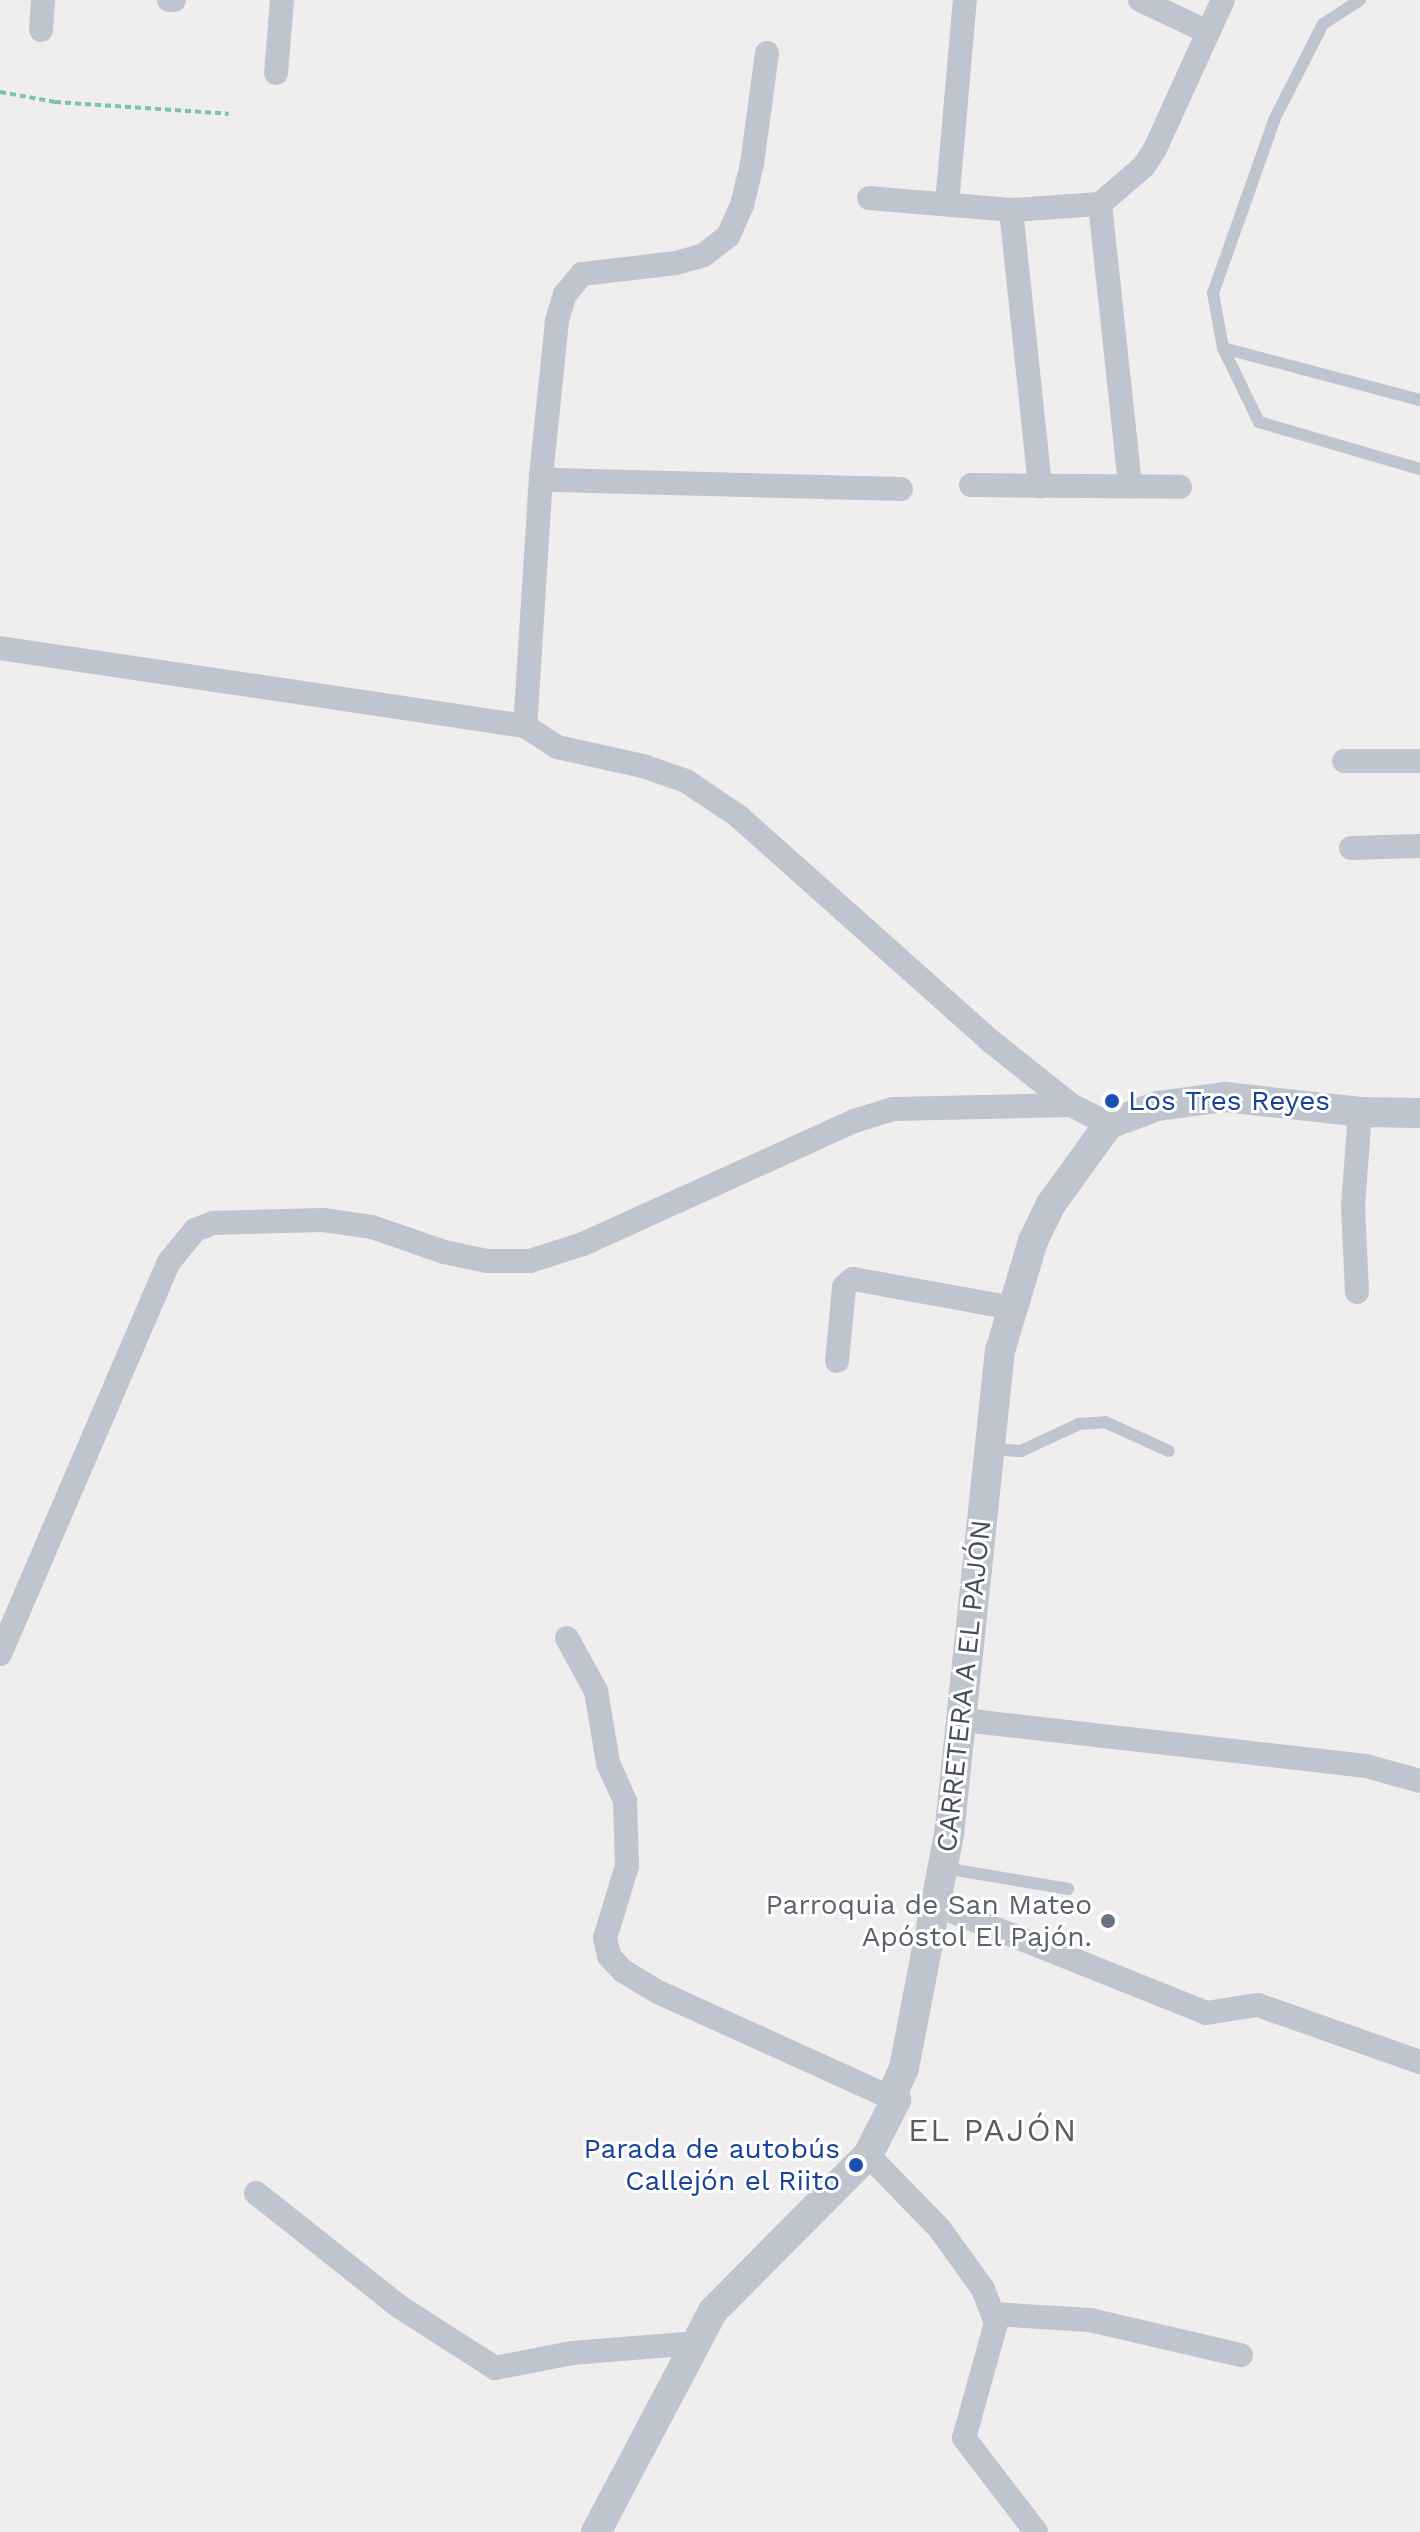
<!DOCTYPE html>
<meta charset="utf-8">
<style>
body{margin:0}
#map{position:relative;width:1420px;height:2532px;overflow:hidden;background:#efeded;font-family:"Work Sans",sans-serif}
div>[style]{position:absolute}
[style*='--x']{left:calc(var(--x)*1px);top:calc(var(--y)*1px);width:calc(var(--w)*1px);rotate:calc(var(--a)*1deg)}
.path>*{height:4px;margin-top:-2px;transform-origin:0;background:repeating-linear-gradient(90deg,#7ac4ac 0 6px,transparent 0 10px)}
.service>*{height:12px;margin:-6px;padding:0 6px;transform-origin:6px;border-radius:6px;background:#bfc5ce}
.minor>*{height:24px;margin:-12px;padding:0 12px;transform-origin:12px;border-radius:12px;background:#bfc5ce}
.tertiary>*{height:30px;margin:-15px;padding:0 15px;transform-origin:15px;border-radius:15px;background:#bfc5ce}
.dots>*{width:22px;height:22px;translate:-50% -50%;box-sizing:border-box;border:4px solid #fff;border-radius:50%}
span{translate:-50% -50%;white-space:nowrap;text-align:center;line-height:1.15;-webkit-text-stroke:6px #fff;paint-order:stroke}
.transit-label{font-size:28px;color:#164399}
.left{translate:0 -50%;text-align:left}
.right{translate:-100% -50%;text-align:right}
.street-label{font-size:28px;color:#474d58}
.worship-label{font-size:28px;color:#5b616d}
.quarter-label{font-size:32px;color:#5a5c61;letter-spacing:2px}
</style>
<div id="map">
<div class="path">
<i style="--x:0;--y:92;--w:56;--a:10.3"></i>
<i style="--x:55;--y:102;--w:174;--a:3.9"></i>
</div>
<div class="service">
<i style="--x:1360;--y:0;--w:44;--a:147"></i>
<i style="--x:1323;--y:24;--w:106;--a:117.1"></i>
<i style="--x:1275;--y:118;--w:186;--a:109.5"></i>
<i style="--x:1213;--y:293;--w:56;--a:79.7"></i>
<i style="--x:1223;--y:348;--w:204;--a:14.8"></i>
<i style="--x:1223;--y:348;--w:82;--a:64.1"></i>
<i style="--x:1259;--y:422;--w:168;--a:16.3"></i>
<i style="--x:991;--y:1449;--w:30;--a:4"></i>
<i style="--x:1021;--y:1451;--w:64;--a:-25"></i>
<i style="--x:1079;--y:1424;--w:26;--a:-4"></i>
<i style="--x:1105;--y:1422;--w:70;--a:24.4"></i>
<i style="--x:944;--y:1868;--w:126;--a:9.6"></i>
</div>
<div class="minor">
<i style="--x:169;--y:0;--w:5;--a:0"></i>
<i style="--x:1140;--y:0;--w:73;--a:25.2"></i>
<i style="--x:41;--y:30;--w:30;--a:-86"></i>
<i style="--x:767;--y:53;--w:112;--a:97.7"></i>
<i style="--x:752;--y:164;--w:42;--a:103.7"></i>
<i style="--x:742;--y:205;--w:34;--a:114"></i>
<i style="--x:728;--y:236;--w:31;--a:142"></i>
<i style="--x:704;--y:255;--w:29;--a:164"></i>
<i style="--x:676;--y:263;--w:95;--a:173.3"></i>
<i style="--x:582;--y:274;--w:26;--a:130"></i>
<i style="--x:565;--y:294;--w:28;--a:107"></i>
<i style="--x:557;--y:321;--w:155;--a:95.9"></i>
<i style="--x:541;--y:475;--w:252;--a:93.6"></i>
<i style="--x:525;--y:726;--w:38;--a:33"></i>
<i style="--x:557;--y:747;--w:88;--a:12.5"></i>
<i style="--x:643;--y:766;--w:46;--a:19.2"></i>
<i style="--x:686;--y:781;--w:63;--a:33.9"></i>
<i style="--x:738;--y:816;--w:341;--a:41.7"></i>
<i style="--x:993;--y:1043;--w:100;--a:38.5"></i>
<i style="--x:1071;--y:1105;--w:42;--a:26.6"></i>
<i style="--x:276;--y:73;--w:73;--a:-85.3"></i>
<i style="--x:869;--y:198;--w:143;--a:4.8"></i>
<i style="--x:1011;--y:210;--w:89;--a:-3.9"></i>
<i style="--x:1100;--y:204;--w:58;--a:-40.8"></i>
<i style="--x:1144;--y:166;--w:20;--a:-57"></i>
<i style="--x:1155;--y:149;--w:164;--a:-65.5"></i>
<i style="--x:947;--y:204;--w:205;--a:-85"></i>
<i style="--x:1100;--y:204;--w:284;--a:83.9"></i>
<i style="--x:1011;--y:210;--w:278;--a:84"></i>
<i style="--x:541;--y:475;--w:15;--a:20"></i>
<i style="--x:555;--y:480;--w:346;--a:1.5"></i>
<i style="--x:971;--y:485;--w:209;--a:0.5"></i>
<i style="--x:0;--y:648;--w:531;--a:8.45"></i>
<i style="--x:1344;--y:761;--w:76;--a:0"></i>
<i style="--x:1351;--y:848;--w:69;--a:-1.7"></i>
<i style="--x:1357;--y:1292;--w:86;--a:-92.7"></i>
<i style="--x:1353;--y:1206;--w:94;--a:-85.7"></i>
<i style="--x:837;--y:1361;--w:74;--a:-84.6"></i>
<i style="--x:844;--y:1287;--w:12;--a:-42"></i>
<i style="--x:853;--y:1279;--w:163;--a:10.3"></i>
<i style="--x:567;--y:1638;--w:60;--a:61.3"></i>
<i style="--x:596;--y:1691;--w:73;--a:80.5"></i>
<i style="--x:608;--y:1763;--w:42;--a:65.9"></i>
<i style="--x:625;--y:1801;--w:65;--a:88.2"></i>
<i style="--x:627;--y:1866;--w:75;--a:107"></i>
<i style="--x:605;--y:1938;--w:18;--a:77"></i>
<i style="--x:609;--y:1956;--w:21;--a:47"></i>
<i style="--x:623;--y:1971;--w:41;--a:31"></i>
<i style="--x:658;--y:1992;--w:261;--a:24.4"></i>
<i style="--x:0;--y:1654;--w:427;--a:-66.7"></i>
<i style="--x:169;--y:1262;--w:41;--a:-50.9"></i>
<i style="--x:195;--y:1230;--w:19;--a:-21"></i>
<i style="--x:213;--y:1223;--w:110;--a:-1.6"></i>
<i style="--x:323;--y:1220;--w:49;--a:8.1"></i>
<i style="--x:372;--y:1227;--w:76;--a:19.1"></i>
<i style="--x:444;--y:1252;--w:44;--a:11.8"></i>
<i style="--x:487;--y:1261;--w:43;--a:0"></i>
<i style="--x:530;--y:1261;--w:56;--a:-17.8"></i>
<i style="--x:583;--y:1244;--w:298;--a:-24.4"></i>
<i style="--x:854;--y:1121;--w:41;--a:-17.1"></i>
<i style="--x:893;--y:1109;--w:178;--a:-1.3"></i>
<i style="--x:963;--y:1720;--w:406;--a:6.5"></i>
<i style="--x:1366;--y:1766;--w:56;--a:15.5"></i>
<i style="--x:939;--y:1906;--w:288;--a:21.8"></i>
<i style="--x:1206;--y:2013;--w:53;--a:-8.7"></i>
<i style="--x:1258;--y:2005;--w:172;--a:19.4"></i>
<i style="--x:868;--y:2155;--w:102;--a:45.8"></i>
<i style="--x:939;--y:2228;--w:75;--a:54.2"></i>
<i style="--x:983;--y:2289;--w:36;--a:69"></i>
<i style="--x:996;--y:2323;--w:119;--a:105.5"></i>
<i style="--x:964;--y:2438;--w:118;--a:52.5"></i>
<i style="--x:256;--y:2193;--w:184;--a:38.4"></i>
<i style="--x:400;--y:2307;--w:113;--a:32.7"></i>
<i style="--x:495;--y:2368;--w:78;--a:-11"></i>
<i style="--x:572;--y:2353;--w:123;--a:-4.6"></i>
<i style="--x:993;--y:2314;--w:97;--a:3.5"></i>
<i style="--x:1090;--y:2320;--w:155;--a:13.1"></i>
</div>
<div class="tertiary">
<i style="--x:596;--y:2532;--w:250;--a:-62.1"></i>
<i style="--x:713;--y:2311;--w:220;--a:-45.2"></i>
<i style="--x:868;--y:2155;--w:62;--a:-63"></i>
<i style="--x:896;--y:2100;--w:6;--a:-129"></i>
<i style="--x:892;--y:2095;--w:30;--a:-66"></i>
<i style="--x:904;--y:2068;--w:237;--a:-79.1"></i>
<i style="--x:949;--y:1835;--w:487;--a:-84"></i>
<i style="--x:1000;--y:1351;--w:115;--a:-73.3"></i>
<i style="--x:1033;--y:1241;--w:41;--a:-64.1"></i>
<i style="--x:1051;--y:1204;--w:99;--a:-54.1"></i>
<i style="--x:1109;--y:1124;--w:52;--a:-20.2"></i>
<i style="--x:1158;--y:1106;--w:68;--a:-7.7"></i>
<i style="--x:1225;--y:1097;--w:136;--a:6.3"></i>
<i style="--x:1360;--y:1112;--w:60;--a:1"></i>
</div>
<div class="dots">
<i style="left:1112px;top:1101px;background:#1a4fb4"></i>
<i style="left:1108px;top:1921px;background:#6b7280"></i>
<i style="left:856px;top:2165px;background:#1a4fb4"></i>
</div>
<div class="transit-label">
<span class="left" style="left:1128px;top:1101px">Los Tres Reyes</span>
<span class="right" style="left:840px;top:2165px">Parada de autobús<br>Callejón el Riito</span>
</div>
<div class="street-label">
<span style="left:964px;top:1686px;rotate:-84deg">CARRETERA A EL PAJÓN</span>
</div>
<div class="worship-label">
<span class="right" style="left:1092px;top:1921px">Parroquia de San Mateo<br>Apóstol El Pajón.</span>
</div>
<div class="quarter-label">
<span style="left:993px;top:2130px">EL PAJÓN</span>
</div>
</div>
